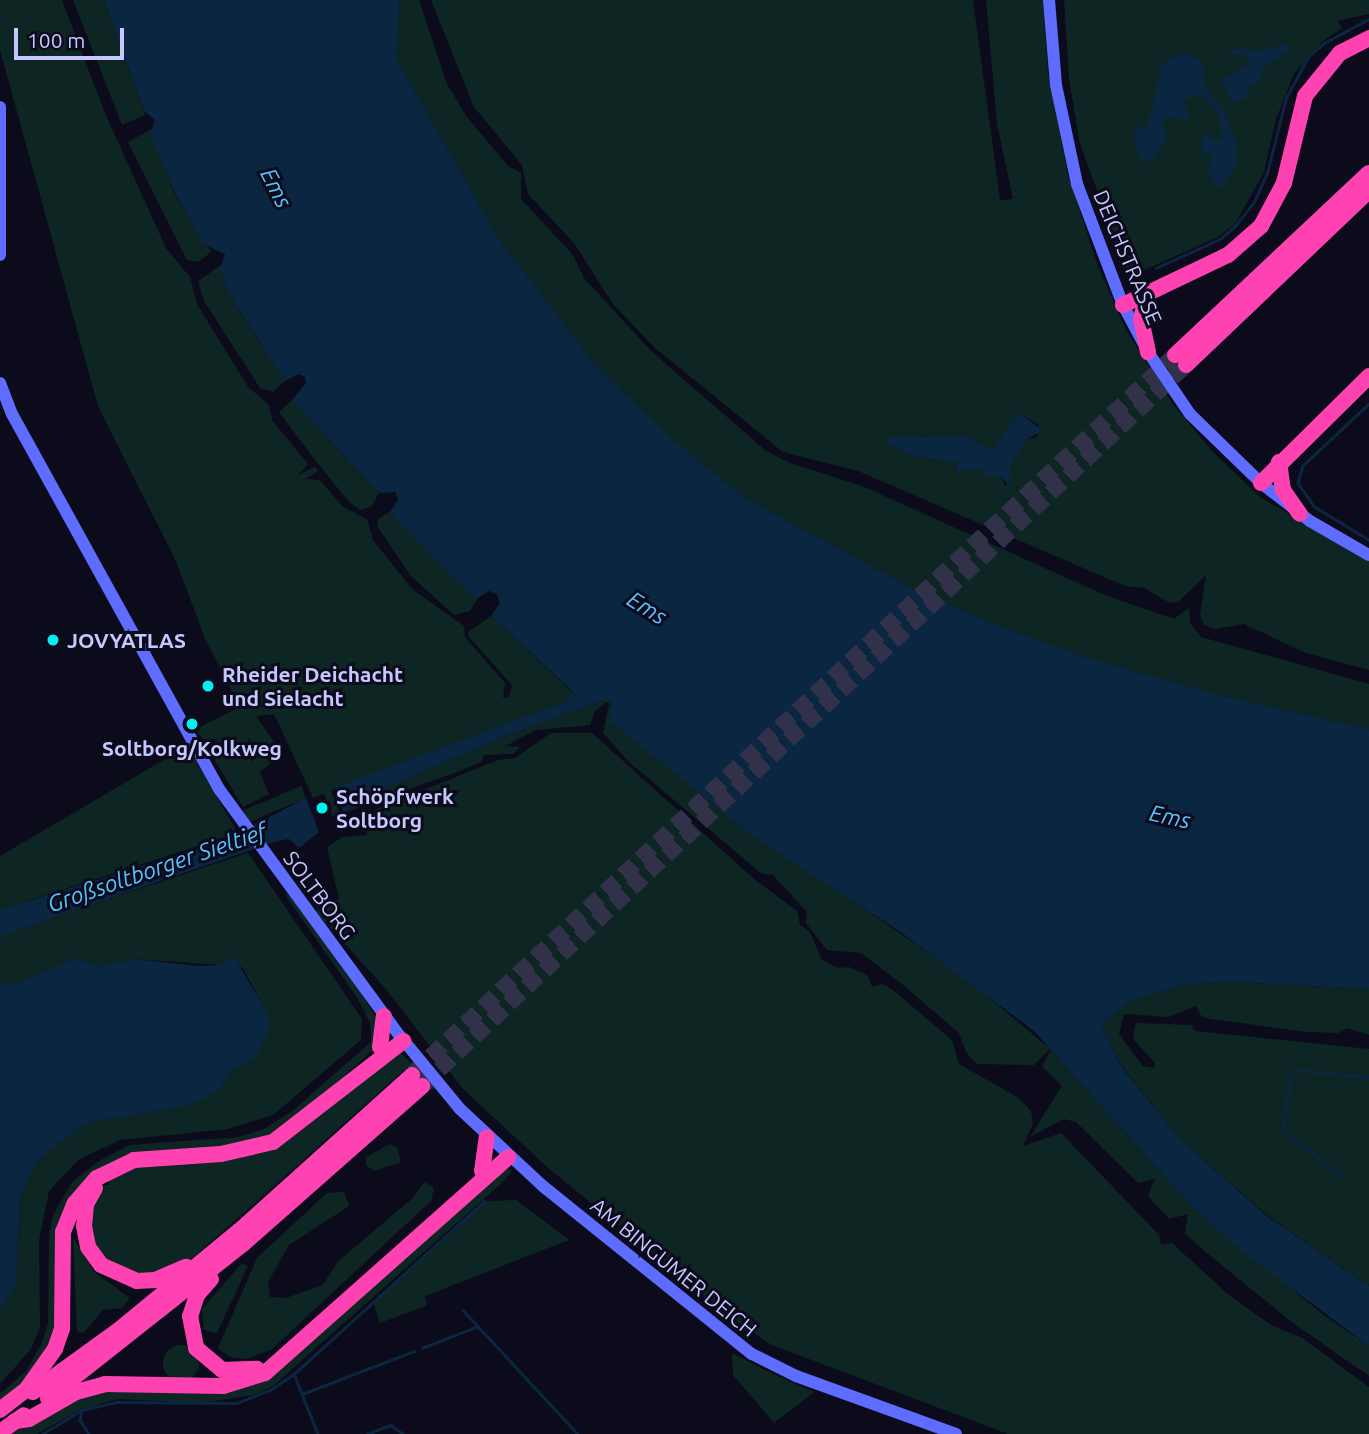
<!DOCTYPE html>
<meta charset="utf-8">
<style>
body{margin:0}
#map{position:relative;width:1369px;height:1434px;overflow:hidden;background:#0c0b1c;font-family:Ubuntu,sans-serif}
div>[style]{position:absolute}
[style*='--x']{left:calc(var(--x)*1px);top:calc(var(--y)*1px);width:calc(var(--w)*1px);rotate:calc(var(--a)*1deg)}
.green>*{inset:0;background:#0e2623;transform-origin:0 0}
.round{border-radius:50%}
.water>*{inset:0;background:#0b2640}
.stream>*{height:2.5px;margin:-1.25px;padding:0 1.25px;transform-origin:1.25px;border-radius:1.25px;background:#0b2640}
.highway-tunnel>*{height:16px;margin-top:-8px;transform-origin:0;background:repeating-linear-gradient(90deg,#313149 0 16px,transparent 0 24px)}
.secondary>*{height:12px;margin:-6px;padding:0 6px;transform-origin:6px;border-radius:6px;background:#5e6cff}
.highway>*{height:16px;margin:-8px;padding:0 8px;transform-origin:8px;border-radius:8px;background:#ff42b2}
.dots>*{width:19px;height:19px;translate:-50% -50%;box-sizing:border-box;border:4px solid #0c0b1c;border-radius:50%}
span{translate:-50% -50%;white-space:nowrap;text-align:center;line-height:1.15;-webkit-text-stroke:6px #0c0b1c;paint-order:stroke}
.street-label{font-size:21px;color:#c7c7ff}
.poi-label{font-size:21px;color:#c7c7ff;font-weight:700}
.left{translate:0 -50%;text-align:left}
.water-label{font-size:23px;color:#55c3ff;font-style:italic}
.scale{position:absolute;left:14px;top:28px;width:110px;height:32px;box-sizing:border-box;border:4px solid #c7c7ff;border-top:0;padding-left:9px;font-size:21px;line-height:24px;white-space:nowrap;color:#c7c7ff;-webkit-text-stroke:5px #0c0b1c;paint-order:stroke}
</style>
<div id="map">
<div class="green">
<i style="clip-path:polygon(0 0,62px 0,104px 111px,166px 248px,190px 277px,197px 304px,248px 387px,269px 405px,272px 420px,308px 464px,298px 475px,315px 467px,318px 471px,305px 479px,320px 480px,343px 507px,367px 519px,373px 540px,412px 589px,464px 626px,465px 637px,505px 683px,503px 698px,509px 697px,512px 685px,468px 636px,468px 632px,491px 616px,573px 693px,565px 702px,336px 787px,331px 791px,340px 814px,333px 817px,324px 794px,313px 798px,274px 714px,256px 716px,282px 753px,260px 772px,269px 794px,243px 807px,196px 729px,240px 707px,206px 641px,176px 561px,98px 406px,0 50px)"></i>
<i style="clip-path:polygon(73px 0,104px 0,145px 115px,122px 125px)"></i>
<i style="clip-path:polygon(400px 0,419px 0,447px 84px,467px 117px,508px 166px,521px 173px,521px 199px,573px 255px,584px 278px,650px 350px,766px 451px,790px 463px,862px 486px,1107px 596px,1174px 619px,1189px 608px,1190px 623px,1201px 637px,1369px 684px,1369px 729px,1219px 695px,1085px 657px,1007px 629px,927px 596px,745px 498px,675px 443px,598px 368px,498px 238px,396px 58px)"></i>
<i style="clip-path:polygon(evenodd,431px 0,973px 0,1000px 200px,1013px 199px,997px 124px,986px 0,1043px 0,1048px 73px,1068px 175px,1098px 266px,1126px 330px,1174px 406px,1215px 454px,1260px 497px,1369px 561px,1369px 670px,1306px 653px,1244px 624px,1216px 629px,1204px 625px,1200px 615px,1206px 575px,1178px 602px,1170px 603px,1144px 588px,1125px 586px,858px 471px,783px 452px,655px 348px,613px 304px,574px 243px,528px 194px,522px 165px,474px 107px,431px 0,1019px 413px,1039px 425px,1037px 437px,1026px 440px,1010px 469px,1006px 486px,1000px 477px,980px 467px,958px 473px,956px 462px,913px 457px,887px 443px,906px 437px,965px 436px,992px 450px,1019px 413px)"></i>
<i style="clip-path:polygon(1064px 0,1369px 0,1369px 14px,1337px 21px,1342px 28px,1323px 41px,1294px 74px,1276px 119px,1264px 172px,1235px 224px,1218px 237px,1129px 277px,1080px 144px,1069px 79px)"></i>
<i style="clip-path:polygon(152px 129px,173px 191px,211px 252px,198px 262px,187px 260px,128px 142px)"></i>
<i style="clip-path:polygon(221px 265px,230px 296px,285px 381px,273px 392px,260px 388px,204px 301px,198px 281px)"></i>
<i style="clip-path:polygon(292px 400px,379px 493px,371px 507px,360px 510px,349px 502px,312px 456px,279px 412px)"></i>
<i style="clip-path:polygon(390px 512px,478px 598px,470px 611px,454px 615px,411px 576px,377px 526px,379px 518px)"></i>
<i style="clip-path:polygon(607px 699px,612px 701px,610px 720px,720px 810px,967px 979px,1050px 1049px,1034px 1065px,977px 1064px,966px 1052px,959px 1033px,903px 985px,861px 953px,827px 950px,806px 923px,807px 912px,773px 875px,761px 873px,630px 763px,603px 733px,609px 704px,606px 702px,595px 711px,590px 725px,536px 730px,505px 746px,520px 747px,513px 754px,484px 755px,481px 762px,457px 772px,346px 812px,381px 790px,508px 735px)"></i>
<i style="clip-path:polygon(551px 733px,592px 733px,754px 879px,797px 911px,800px 925px,810px 932px,822px 960px,838px 968px,849px 967px,867px 975px,872px 987px,882px 984px,893px 990px,952px 1040px,959px 1064px,1019px 1098px,1031px 1111px,1033px 1123px,1023px 1146px,1061px 1133px,1159px 1235px,1161px 1245px,1172px 1243px,1230px 1296px,1271px 1325px,1302px 1338px,1369px 1387px,1369px 1434px,1008px 1434px,772px 1345px,734px 1320px,547px 1167px,463px 1089px,385px 988px,315px 911px,339px 899px,327px 847px,342px 837px,366px 835px,369px 821px,352px 827px,349px 820px,498px 760px,515px 758px)"></i>
<i style="clip-path:polygon(179px 751px,192px 755px,238px 833px,0 910px,0 856px)"></i>
<i style="left:301px;top:786px;width:13px;height:63px;rotate:67deg"></i>
<i style="clip-path:polygon(248px 853px,362px 1019px,361px 1040px,273px 1115px,228px 1129px,120px 1140px,78px 1160px,49px 1191px,39px 1240px,40px 1328px,30px 1350px,0 1384px,0 1309px,16px 1288px,20px 1197px,38px 1160px,84px 1123px,188px 1106px,219px 1089px,231px 1071px,256px 1057px,269px 1017px,243px 968px,226px 958px,221px 965px,135px 959px,101px 966px,76px 958px,17px 983px,0 984px,0 935px)"></i>
<i style="clip-path:polygon(287px 892px,349px 973px,376px 1018px,373px 1050px,286px 1128px,241px 1146px,157px 1151px,73px 1200px,60px 1317px,43px 1367px,0 1407px,0 1394px,26px 1371px,42px 1343px,48px 1323px,49px 1236px,53px 1215px,72px 1182px,99px 1161px,130px 1145px,239px 1137px,264px 1129px,291px 1112px,371px 1042px,370px 1023px,358px 999px,286px 896px)"></i>
<i style="clip-path:polygon(1231px 982px,1369px 989px,1369px 1035px,1347px 1028px,1338px 1033px,1307px 1032px,1211px 1019px,1202px 1017px,1196px 1006px,1169px 1017px,1124px 1014px,1119px 1034px,1143px 1066px,1154px 1068px,1155px 1063px,1133px 1039px,1136px 1023px,1191px 1025px,1195px 1031px,1369px 1049px,1369px 1286px,1268px 1216px,1180px 1139px,1121px 1065px,1101px 1025px,1128px 1002px,1184px 985px)"></i>
<i style="clip-path:polygon(1051px 1050px,1192px 1207px,1325px 1316px,1369px 1346px,1369px 1376px,1293px 1323px,1213px 1258px,1185px 1234px,1188px 1214px,1169px 1219px,1148px 1196px,1155px 1179px,1138px 1183px,1076px 1122px,1064px 1119px,1030px 1137px,1062px 1086px,1042px 1066px)"></i>
<i style="clip-path:polygon(400px 1052px,435px 1088px,431px 1090px,411px 1070px,404px 1070px,194px 1257px,141px 1276px,105px 1261px,93px 1243px,89px 1211px,101px 1185px,109px 1185px,109px 1179px,122px 1168px,236px 1157px)"></i>
<i style="clip-path:polygon(390px 1144px,397px 1148px,401px 1162px,375px 1171px,366px 1166px,366px 1157px)"></i>
<i style="clip-path:polygon(505px 1168px,512px 1170px,504px 1181px,273px 1386px,254px 1395px,201px 1403px,118px 1399px,80px 1410px,37px 1434px,11px 1434px,48px 1411px,100px 1390px,241px 1387px)"></i>
<i style="clip-path:polygon(424px 1182px,434px 1188px,431px 1201px,272px 1349px,246px 1359px,230px 1357px,218px 1348px,257px 1258px,327px 1193px,344px 1192px,349px 1206px,289px 1245px,268px 1282px,270px 1297px,286px 1298px,323px 1285px,338px 1261px,413px 1198px)"></i>
<i style="clip-path:polygon(516px 1200px,569px 1240px,425px 1296px,427px 1305px,380px 1323px,373px 1302px,486px 1201px)"></i>
<i style="clip-path:polygon(73px 1237px,94px 1272px,130px 1298px,122px 1308px,103px 1310px,84px 1333px,77px 1332px)"></i>
<i style="clip-path:polygon(242px 1263px,248px 1266px,217px 1333px,204px 1330px,202px 1309px)"></i>
<i class="round" style="left:163px;top:1345px;width:36px;height:36px"></i>
<i style="clip-path:polygon(732px 1353px,771px 1373px,814px 1392px,774px 1423px,733px 1375px)"></i>
</div>
<div class="water">
<i style="clip-path:polygon(104px 0,400px 0,396px 58px,498px 238px,598px 368px,675px 442px,745px 498px,927px 596px,1007px 629px,1085px 657px,1219px 695px,1369px 729px,1369px 989px,1231px 982px,1184px 985px,1128px 1002px,1101px 1025px,1121px 1066px,1180px 1139px,1268px 1217px,1369px 1286px,1369px 1346px,1244px 1253px,1192px 1207px,1034px 1031px,902px 933px,747px 832px,609px 720px,612px 701px,607px 699px,508px 735px,381px 790px,344px 813px,335px 787px,565px 702px,573px 692px,491px 616px,500px 603px,497px 594px,489px 591px,478px 598px,456px 581px,390px 512px,398px 500px,395px 492px,379px 493px,292px 400px,306px 383px,305px 377px,299px 374px,285px 381px,229px 294px,220px 269px,225px 254px,205px 245px,174px 191px,150px 134px,155px 120px,144px 111px)"></i>
<i style="clip-path:polygon(1286px 44px,1292px 48px,1264px 67px,1260px 81px,1248px 87px,1246px 98px,1232px 102px,1221px 80px,1246px 67px,1249px 59px,1239px 53px,1229px 56px,1231px 49px,1260px 50px)"></i>
<i style="clip-path:polygon(1187px 53px,1202px 62px,1205px 88px,1223px 109px,1235px 139px,1238px 161px,1220px 190px,1207px 171px,1213px 156px,1201px 152px,1203px 135px,1222px 141px,1218px 112px,1200px 94px,1184px 100px,1190px 121px,1166px 117px,1161px 126px,1168px 138px,1153px 159px,1145px 163px,1138px 156px,1133px 132px,1148px 126px,1161px 67px,1167px 59px)"></i>
<i style="clip-path:polygon(1019px 413px,1043px 430px,1026px 440px,1010px 469px,1011px 486px,1000px 477px,985px 476px,980px 467px,958px 473px,956px 462px,913px 457px,887px 443px,890px 437px,965px 436px,992px 450px)"></i>
<i style="clip-path:polygon(306px 798px,319px 832px,299px 848px,289px 839px,277px 841px,0 936px,0 910px,225px 840px)"></i>
<i style="clip-path:polygon(76px 958px,101px 966px,135px 959px,198px 966px,221px 965px,226px 958px,236px 960px,269px 1016px,269px 1030px,256px 1057px,231px 1071px,219px 1089px,203px 1099px,188px 1106px,85px 1123px,38px 1160px,20px 1197px,16px 1288px,0 1309px,0 984px,17px 983px)"></i>
</div>
<div class="stream">
<i style="--x:1156;--y:268;--w:70;--a:-24.4"></i>
<i style="--x:1220;--y:239;--w:21;--a:-41"></i>
<i style="--x:1236;--y:225;--w:29;--a:-52"></i>
<i style="--x:1254;--y:202;--w:32;--a:-66"></i>
<i style="--x:1267;--y:173;--w:77;--a:-75.8"></i>
<i style="--x:1286;--y:98;--w:47;--a:-61.8"></i>
<i style="--x:1308;--y:57;--w:21;--a:-41"></i>
<i style="--x:1324;--y:43;--w:51;--a:-28.1"></i>
<i style="--x:1369;--y:404;--w:91;--a:136.8"></i>
<i style="--x:1303;--y:466;--w:18;--a:106"></i>
<i style="--x:1298;--y:483;--w:29;--a:55"></i>
<i style="--x:1315;--y:507;--w:63;--a:31.4"></i>
<i style="--x:1342;--y:1177;--w:75;--a:-141.5"></i>
<i style="--x:1283;--y:1130;--w:55;--a:-82.7"></i>
<i style="--x:1290;--y:1075;--w:8;--a:-40"></i>
<i style="--x:1296;--y:1070;--w:73;--a:5.5"></i>
<i style="--x:463;--y:1310;--w:169;--a:47.2"></i>
<i style="--x:422;--y:1348;--w:60;--a:-21.4"></i>
<i style="--x:294;--y:1374;--w:65;--a:68.2"></i>
<i style="--x:302;--y:1394;--w:120;--a:-21"></i>
<i style="--x:82;--y:1410;--w:10;--a:101"></i>
<i style="--x:80;--y:1420;--w:17;--a:57"></i>
<i style="--x:42;--y:1434;--w:47;--a:-31"></i>
<i style="--x:82;--y:1410;--w:35;--a:-13"></i>
<i style="--x:116;--y:1402;--w:121;--a:0.5"></i>
<i style="--x:237;--y:1403;--w:35;--a:-22"></i>
<i style="--x:270;--y:1390;--w:29;--a:-34"></i>
<i style="--x:294;--y:1374;--w:257;--a:-42.3"></i>
<i style="--x:367;--y:1434;--w:26;--a:-21"></i>
<i style="--x:391;--y:1425;--w:15;--a:37"></i>
</div>
<div class="highway-tunnel">
<i style="--x:413;--y:1073;--w:1047;--a:-43.3"></i>
<i style="--x:422;--y:1086;--w:1050;--a:-43.34"></i>
</div>
<div class="secondary">
<i style="--x:1049;--y:0;--w:85;--a:85.3"></i>
<i style="--x:1056;--y:85;--w:101;--a:78"></i>
<i style="--x:1077;--y:184;--w:129;--a:69.2"></i>
<i style="--x:1123;--y:305;--w:53;--a:62"></i>
<i style="--x:1148;--y:352;--w:75;--a:55.9"></i>
<i style="--x:1190;--y:414;--w:99;--a:44.2"></i>
<i style="--x:1261;--y:483;--w:62;--a:37.8"></i>
<i style="--x:1310;--y:521;--w:68;--a:30"></i>
<i style="--x:0;--y:107;--w:148;--a:90"></i>
<i style="--x:0;--y:383;--w:33;--a:69"></i>
<i style="--x:12;--y:414;--w:428;--a:61.1"></i>
<i style="--x:219;--y:789;--w:306;--a:53.8"></i>
<i style="--x:400;--y:1036;--w:94;--a:50.6"></i>
<i style="--x:460;--y:1109;--w:115;--a:42.9"></i>
<i style="--x:544;--y:1187;--w:267;--a:38.8"></i>
<i style="--x:752;--y:1354;--w:49;--a:26.6"></i>
<i style="--x:796;--y:1376;--w:170;--a:19.9"></i>
</div>
<div class="highway">
<i style="--x:1147;--y:293;--w:27;--a:103"></i>
<i style="--x:1141;--y:319;--w:34;--a:78"></i>
<i style="--x:1123;--y:305;--w:116;--a:-25.5"></i>
<i style="--x:1228;--y:255;--w:44;--a:-41.3"></i>
<i style="--x:1261;--y:226;--w:49;--a:-61.9"></i>
<i style="--x:1284;--y:183;--w:89;--a:-76.4"></i>
<i style="--x:1305;--y:96;--w:55;--a:-50.9"></i>
<i style="--x:1340;--y:53;--w:33;--a:-27"></i>
<i style="--x:1175;--y:355;--w:266;--a:-43.2"></i>
<i style="--x:1186;--y:365;--w:253;--a:-43.6"></i>
<i style="--x:1279;--y:462;--w:28;--a:82"></i>
<i style="--x:1283;--y:490;--w:29;--a:55"></i>
<i style="--x:1261;--y:483;--w:152;--a:-44.7"></i>
<i style="--x:380;--y:1047;--w:31;--a:-83"></i>
<i style="--x:482;--y:1171;--w:34;--a:-82"></i>
<i style="--x:95;--y:1188;--w:18;--a:119"></i>
<i style="--x:86;--y:1204;--w:22;--a:95"></i>
<i style="--x:84;--y:1226;--w:21;--a:79"></i>
<i style="--x:88;--y:1247;--w:22;--a:54"></i>
<i style="--x:101;--y:1265;--w:39;--a:24"></i>
<i style="--x:137;--y:1281;--w:18;--a:-3"></i>
<i style="--x:155;--y:1280;--w:34;--a:-23"></i>
<i style="--x:211;--y:1279;--w:21;--a:131"></i>
<i style="--x:197;--y:1295;--w:22;--a:108"></i>
<i style="--x:190;--y:1316;--w:33;--a:79"></i>
<i style="--x:196;--y:1348;--w:34;--a:40"></i>
<i style="--x:222;--y:1370;--w:35;--a:-2"></i>
<i style="--x:33;--y:1392;--w:107;--a:-35.9"></i>
<i style="--x:120;--y:1329;--w:154;--a:-39.5"></i>
<i style="--x:239;--y:1231;--w:233;--a:-42"></i>
<i style="--x:48;--y:1398;--w:248;--a:-38.3"></i>
<i style="--x:243;--y:1244;--w:239;--a:-41.4"></i>
<i style="--x:0;--y:1410;--w:33;--a:-38"></i>
<i style="--x:26;--y:1390;--w:50;--a:-54.7"></i>
<i style="--x:55;--y:1349;--w:21;--a:-71"></i>
<i style="--x:62;--y:1329;--w:97;--a:-89.4"></i>
<i style="--x:63;--y:1232;--w:31;--a:-68"></i>
<i style="--x:75;--y:1203;--w:33;--a:-49"></i>
<i style="--x:97;--y:1178;--w:41;--a:-25.9"></i>
<i style="--x:134;--y:1160;--w:87;--a:-3.9"></i>
<i style="--x:221;--y:1154;--w:53;--a:-13"></i>
<i style="--x:273;--y:1142;--w:165;--a:-37.8"></i>
<i style="--x:15;--y:1421;--w:14;--a:-8"></i>
<i style="--x:29;--y:1419;--w:54;--a:-29.9"></i>
<i style="--x:76;--y:1392;--w:30;--a:-15"></i>
<i style="--x:105;--y:1384;--w:118;--a:1"></i>
<i style="--x:223;--y:1386;--w:44;--a:-17.2"></i>
<i style="--x:265;--y:1373;--w:325;--a:-41.6"></i>
<i style="--x:0;--y:1432;--w:29;--a:-35"></i>
</div>
<div class="dots">
<i style="left:53px;top:640px;background:#00f1ee"></i>
<i style="left:208px;top:686px;background:#00f1ee"></i>
<i style="left:192px;top:724px;background:#00f1ee"></i>
<i style="left:322px;top:808px;background:#00f1ee"></i>
</div>
<div class="street-label">
<span style="left:1128px;top:257px;rotate:67deg">DEICHSTRASSE</span>
<span style="left:320px;top:895px;rotate:53deg">SOLTBORG</span>
<span style="left:674px;top:1267px;rotate:39deg">AM BINGUMER DEICH</span>
</div>
<div class="poi-label">
<span class="left" style="left:67px;top:640px">JOVYATLAS</span>
<span class="left" style="left:222px;top:686px">Rheider Deichacht<br>und Sielacht</span>
<span style="left:192px;top:748px">Soltborg/Kolkweg</span>
<span class="left" style="left:336px;top:808px">Schöpfwerk<br>Soltborg</span>
</div>
<div class="water-label">
<span style="left:276px;top:188px;rotate:63deg">Ems</span>
<span style="left:647px;top:608px;rotate:32deg">Ems</span>
<span style="left:1170px;top:817px;rotate:12deg">Ems</span>
<span style="left:157px;top:868px;rotate:-19deg">Großsoltborger Sieltief</span>
</div>
<div class="scale">100 m</div>
</div>
